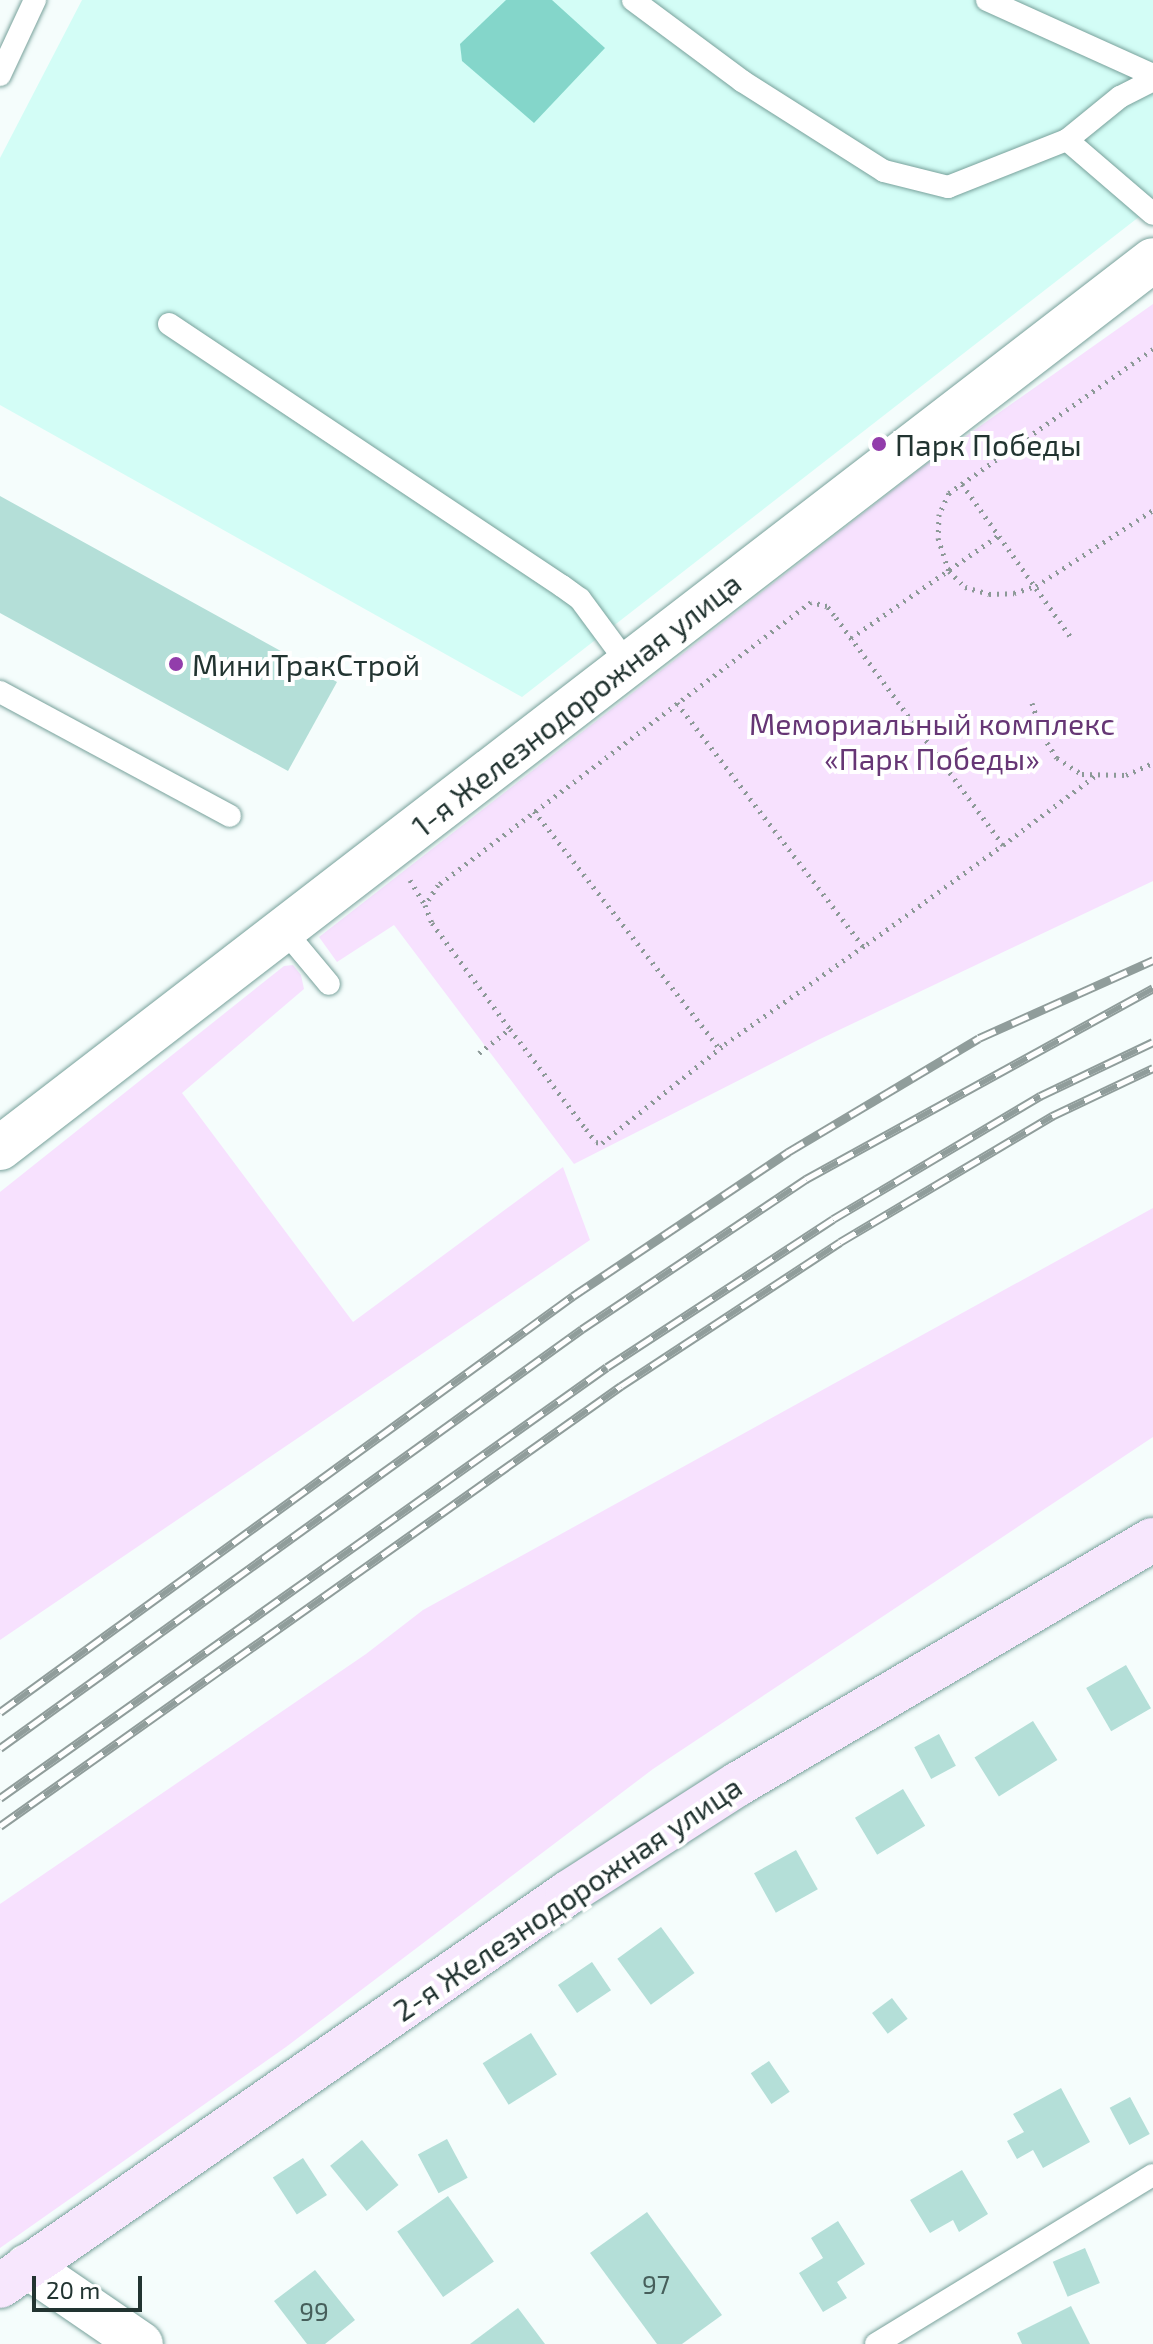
<!DOCTYPE html>
<meta charset="utf-8">
<style>
body{margin:0}
#map{position:relative;width:1153px;height:2344px;overflow:hidden;background:#f5fdfc;font-family:"Exo 2",sans-serif}
div>[style]{position:absolute}
[style*='--x']{left:calc(var(--x)*1px);top:calc(var(--y)*1px);width:calc(var(--w)*1px);rotate:calc(var(--a)*1deg)}
.built>*{inset:0;background:#d3fdf6}
.green>*{inset:0;background:#f7e1fe}
.water>*{inset:0;background:#84d6ca}
.building>*{inset:0;background:#b4dfd8;transform-origin:0 0}
.path>*{height:5px;margin-top:-2.5px;transform-origin:0;background:repeating-linear-gradient(90deg,#8c9997 0 2px,transparent 0 8px)}
.roads{filter:drop-shadow(0 0 2px #78a19b) drop-shadow(0 0 2px #78a19b)}
.lane>*{height:22px;margin:-11px;padding:0 11px;transform-origin:11px;border-radius:11px;background:#fff}
.street>*{height:44px;margin:-22px;padding:0 22px;transform-origin:22px;border-radius:22px;background:#fff}
.secondary>*{height:44px;margin:-22px;padding:0 22px;transform-origin:22px;border-radius:22px;background:#f7e7fd}
.rail>*{height:9px;margin-top:-4.5px;transform-origin:0;background:repeating-linear-gradient(90deg,#fff 0 18px,#909d9b 0 36px);box-sizing:border-box;border-block:2px solid #909d9b}
.dots>*{width:22px;height:22px;translate:-50% -50%;box-sizing:border-box;border:4px solid #fff;border-radius:50%}
span{translate:-50% -50%;white-space:nowrap;text-align:center;line-height:1.15;-webkit-text-stroke:8px #fff;paint-order:stroke}
.number-label{font-size:26px;color:#465f5b}
.number-label span{-webkit-text-stroke-width:0}
.poi-label{font-size:30px;color:#223431}
.left{translate:0 -50%;text-align:left}
.street-label{font-size:30px;color:#223431}
.park-label{font-size:30px;color:#663675}
.scale{position:absolute;left:32px;top:2276px;width:110px;height:36px;box-sizing:border-box;border:4px solid #223431;border-top:0;padding-left:10px;font-size:24px;line-height:28px;white-space:nowrap;color:#223431;-webkit-text-stroke:6px #fff;paint-order:stroke}
</style>
<div id="map">
<div class="built">
<i style="clip-path:polygon(82px 0,1153px 0,1153px 206px,522px 697px,0 405px,0 158px)"></i>
</div>
<div class="green">
<i style="clip-path:polygon(1153px 304px,1153px 881px,818px 1040px,574px 1164px,394px 925px,337px 962px,319px 937px,925px 465px)"></i>
<i style="clip-path:polygon(293px 965px,301px 975px,304px 989px,182px 1093px,353px 1322px,563px 1167px,590px 1240px,0 1640px,0 1192px,284px 966px)"></i>
<i style="clip-path:polygon(1153px 1208px,1153px 1437px,653px 1769px,286px 2047px,0 2248px,0 1904px,366px 1654px,423px 1610px)"></i>
</div>
<div class="water">
<i style="clip-path:polygon(506px 0,552px 0,605px 48px,534px 123px,462px 61px,460px 44px)"></i>
</div>
<div class="building">
<i style="clip-path:polygon(0 496px,337px 682px,288px 771px,0 613px)"></i>
<i style="left:1126px;top:1665px;width:50px;height:46px;rotate:60deg"></i>
<i style="left:1033px;top:1721px;width:46px;height:69px;rotate:58deg"></i>
<i style="left:939px;top:1734px;width:36px;height:28px;rotate:62deg"></i>
<i style="left:903px;top:1789px;width:43px;height:56px;rotate:59deg"></i>
<i style="left:796px;top:1850px;width:45px;height:48px;rotate:61deg"></i>
<i style="left:661px;top:1927px;width:57px;height:54px;rotate:54deg"></i>
<i style="left:592px;top:1962px;width:34px;height:41px;rotate:56deg"></i>
<i style="left:892px;top:1998px;width:26px;height:25px;rotate:53deg"></i>
<i style="left:531px;top:2033px;width:49px;height:57px;rotate:58deg"></i>
<i style="left:769px;top:2061px;width:37px;height:22px;rotate:56deg"></i>
<i style="clip-path:polygon(1061px 2088px,1090px 2142px,1043px 2168px,1033px 2150px,1017px 2159px,1007px 2141px,1024px 2132px,1013px 2114px)"></i>
<i style="left:1130px;top:2097px;width:42px;height:23px;rotate:62deg"></i>
<i style="left:447px;top:2139px;width:44px;height:33px;rotate:62deg"></i>
<i style="left:362px;top:2140px;width:58px;height:41px;rotate:51deg"></i>
<i style="left:303px;top:2158px;width:44px;height:36px;rotate:57deg"></i>
<i style="clip-path:polygon(962px 2170px,988px 2214px,959px 2232px,953px 2220px,930px 2233px,910px 2200px)"></i>
<i style="left:448px;top:2196px;width:80px;height:62px;rotate:55deg"></i>
<i style="clip-path:polygon(647px 2212px,722px 2315px,682px 2344px,657px 2344px,590px 2253px)"></i>
<i style="clip-path:polygon(838px 2221px,865px 2264px,837px 2282px,847px 2298px,823px 2312px,799px 2273px,823px 2258px,811px 2238px)"></i>
<i style="left:1085px;top:2248px;width:38px;height:35px;rotate:67deg"></i>
<i style="clip-path:polygon(315px 2270px,355px 2320px,325px 2344px,307px 2344px,274px 2301px)"></i>
<i style="clip-path:polygon(1071px 2306px,1090px 2344px,1022px 2344px,1017px 2333px)"></i>
<i style="clip-path:polygon(518px 2308px,545px 2344px,470px 2344px)"></i>
</div>
<div class="path">
<i style="--x:1153;--y:349;--w:250;--a:144.8"></i>
<i style="--x:949;--y:493;--w:23;--a:115"></i>
<i style="--x:939;--y:514;--w:24;--a:92"></i>
<i style="--x:938;--y:538;--w:35;--a:72"></i>
<i style="--x:949;--y:571;--w:23;--a:45"></i>
<i style="--x:965;--y:587;--w:25;--a:16"></i>
<i style="--x:989;--y:594;--w:25;--a:-2"></i>
<i style="--x:1014;--y:593;--w:23;--a:-18"></i>
<i style="--x:1036;--y:586;--w:140;--a:-33"></i>
<i style="--x:962;--y:484;--w:191;--a:54.6"></i>
<i style="--x:851;--y:638;--w:179;--a:-34.8"></i>
<i style="--x:677;--y:703;--w:306;--a:52.6"></i>
<i style="--x:1032;--y:703;--w:35;--a:72"></i>
<i style="--x:1043;--y:736;--w:26;--a:58"></i>
<i style="--x:1057;--y:758;--w:30;--a:33"></i>
<i style="--x:1082;--y:774;--w:44;--a:1.3"></i>
<i style="--x:1126;--y:775;--w:30;--a:-24"></i>
<i style="--x:534;--y:811;--w:302;--a:52"></i>
<i style="--x:1003;--y:845;--w:285;--a:-126.3"></i>
<i style="--x:834;--y:615;--w:11;--a:-128"></i>
<i style="--x:827;--y:606;--w:16;--a:-166"></i>
<i style="--x:811;--y:602;--w:468;--a:142.8"></i>
<i style="--x:438;--y:885;--w:24;--a:123"></i>
<i style="--x:425;--y:905;--w:19;--a:69"></i>
<i style="--x:432;--y:923;--w:132;--a:53.7"></i>
<i style="--x:510;--y:1029;--w:126;--a:52.8"></i>
<i style="--x:586;--y:1129;--w:16;--a:52"></i>
<i style="--x:596;--y:1142;--w:6;--a:9"></i>
<i style="--x:602;--y:1143;--w:158;--a:-38.8"></i>
<i style="--x:725;--y:1044;--w:174;--a:-35.2"></i>
<i style="--x:867;--y:944;--w:168;--a:-36.1"></i>
<i style="--x:1003;--y:845;--w:115;--a:-36.9"></i>
<i style="--x:410;--y:880;--w:29;--a:59"></i>
<i style="--x:479;--y:1053;--w:39;--a:-38"></i>
</div>
<div class="roads">
<div class="lane">
<i style="--x:633;--y:0;--w:136;--a:36.6"></i>
<i style="--x:742;--y:81;--w:168;--a:32.4"></i>
<i style="--x:884;--y:171;--w:66;--a:14"></i>
<i style="--x:948;--y:187;--w:128;--a:-21.6"></i>
<i style="--x:1067;--y:140;--w:68;--a:-39.1"></i>
<i style="--x:1120;--y:97;--w:37;--a:-27"></i>
<i style="--x:987;--y:0;--w:182;--a:24.3"></i>
<i style="--x:0;--y:75;--w:83;--a:-65"></i>
<i style="--x:1067;--y:140;--w:113;--a:40.7"></i>
<i style="--x:169;--y:324;--w:472;--a:33.7"></i>
<i style="--x:562;--y:586;--w:22;--a:36"></i>
<i style="--x:580;--y:599;--w:81;--a:53.6"></i>
<i style="--x:0;--y:692;--w:261;--a:28.3"></i>
<i style="--x:284;--y:930;--w:70;--a:50.2"></i>
<i style="--x:876;--y:2344;--w:324;--a:-31.4"></i>
</div>
<div class="street">
<i style="--x:0;--y:1148;--w:1455;--a:-37.6"></i>
<i style="--x:27;--y:2266;--w:138;--a:34.4"></i>
</div>
<div class="secondary">
<i style="--x:0;--y:2286;--w:691;--a:-34.68"></i>
<i style="--x:568;--y:1893;--w:202;--a:-32.7"></i>
<i style="--x:738;--y:1784;--w:481;--a:-30.5"></i>
</div>
</div>
<div class="rail">
<i style="--x:0;--y:1712;--w:708;--a:-35.98"></i>
<i style="--x:573;--y:1296;--w:259;--a:-33.8"></i>
<i style="--x:788;--y:1152;--w:222;--a:-30.8"></i>
<i style="--x:979;--y:1038;--w:191;--a:-24.1"></i>
<i style="--x:0;--y:1748;--w:717;--a:-35.75"></i>
<i style="--x:582;--y:1329;--w:270;--a:-33.8"></i>
<i style="--x:806;--y:1179;--w:396;--a:-28.8"></i>
<i style="--x:0;--y:1798;--w:744;--a:-35.38"></i>
<i style="--x:607;--y:1367;--w:270;--a:-33.2"></i>
<i style="--x:833;--y:1219;--w:241;--a:-30.7"></i>
<i style="--x:1040;--y:1096;--w:125;--a:-25.5"></i>
<i style="--x:0;--y:1826;--w:761;--a:-35.32"></i>
<i style="--x:621;--y:1386;--w:262;--a:-33.3"></i>
<i style="--x:840;--y:1242;--w:247;--a:-30.7"></i>
<i style="--x:1052;--y:1116;--w:112;--a:-25.4"></i>
</div>
<div class="dots">
<i style="left:879px;top:444px;background:#923dab"></i>
<i style="left:176px;top:664px;background:#923dab"></i>
</div>
<div class="number-label">
<span style="left:656px;top:2284px">97</span>
<span style="left:314px;top:2311px">99</span>
</div>
<div class="poi-label">
<span class="left" style="left:895px;top:444px">Парк Победы</span>
<span class="left" style="left:192px;top:664px">МиниТракСтрой</span>
</div>
<div class="street-label">
<span style="left:576px;top:704px;rotate:-38deg">1-я Железнодорожная улица</span>
<span style="left:567px;top:1898px;rotate:-34deg">2-я Железнодорожная улица</span>
</div>
<div class="park-label">
<span style="left:932px;top:740px">Мемориальный комплекс<br>«Парк Победы»</span>
</div>
<div class="scale">20 m</div>
</div>
